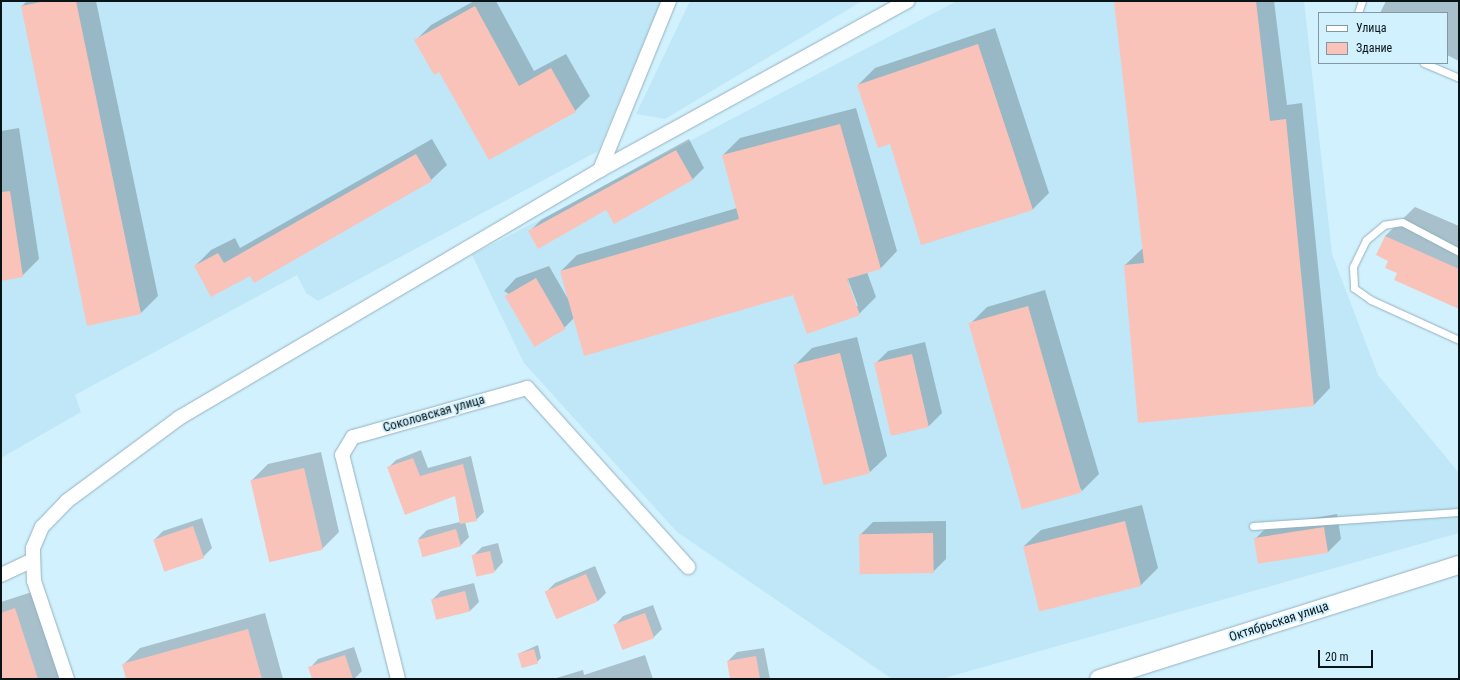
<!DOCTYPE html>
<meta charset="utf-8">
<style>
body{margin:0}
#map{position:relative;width:1460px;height:680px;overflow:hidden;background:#d2f1fe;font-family:"Roboto Condensed",sans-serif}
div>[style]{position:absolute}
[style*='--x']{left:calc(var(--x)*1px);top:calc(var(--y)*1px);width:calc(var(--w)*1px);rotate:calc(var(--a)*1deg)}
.built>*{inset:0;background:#bfe7f7}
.shadow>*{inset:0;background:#0003}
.building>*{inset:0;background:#fac3ba;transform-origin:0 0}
.roads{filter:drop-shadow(0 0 1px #93b1bd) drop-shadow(0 0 1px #93b1bd)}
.service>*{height:7px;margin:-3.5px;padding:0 3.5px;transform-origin:3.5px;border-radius:3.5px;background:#fff}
.minor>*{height:14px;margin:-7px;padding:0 7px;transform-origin:7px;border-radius:7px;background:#fff}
.tertiary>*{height:18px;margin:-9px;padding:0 9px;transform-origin:9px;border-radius:9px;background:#fff}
span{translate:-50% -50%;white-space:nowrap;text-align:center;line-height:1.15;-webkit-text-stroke:3.5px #d2f1fe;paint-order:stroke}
.street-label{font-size:13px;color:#091418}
.frame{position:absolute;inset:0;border:2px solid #091418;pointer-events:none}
.legend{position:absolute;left:1318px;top:12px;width:130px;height:52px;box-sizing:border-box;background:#d2f1fe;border:1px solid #8299a2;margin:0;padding:5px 7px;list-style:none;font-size:12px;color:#091418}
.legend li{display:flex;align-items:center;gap:8px;height:20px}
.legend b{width:20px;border:1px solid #8299a2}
.scale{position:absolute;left:1318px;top:650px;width:55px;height:18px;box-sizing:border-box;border:2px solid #091418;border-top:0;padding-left:5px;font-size:12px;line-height:14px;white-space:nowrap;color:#091418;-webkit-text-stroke:3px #d2f1fe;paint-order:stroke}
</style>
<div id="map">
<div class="built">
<i style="clip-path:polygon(1px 1px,661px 1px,598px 151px,318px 301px,306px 293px,297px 275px,75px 395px,81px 412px,1px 458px)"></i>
<i style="clip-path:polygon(690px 1px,862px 1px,665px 119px,636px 114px)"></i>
<i style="clip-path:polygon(957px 1px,1304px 1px,1332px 254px,1378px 375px,1459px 473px,1459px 533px,941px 679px,892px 679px,677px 532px,524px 363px,472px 255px)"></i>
</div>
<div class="shadow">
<i style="clip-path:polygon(27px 1px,96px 1px,158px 296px,141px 313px,22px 6px)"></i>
<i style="clip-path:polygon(474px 1px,496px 1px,534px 71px,566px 54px,590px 96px,575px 111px,439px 71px,416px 40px,431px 25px)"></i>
<i style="clip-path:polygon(1115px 1px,1274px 1px,1287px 105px,1302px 103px,1330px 388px,1314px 405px,1125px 265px,1143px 248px)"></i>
<i style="clip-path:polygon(1386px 1px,1459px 1px,1459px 61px,1447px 55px,1447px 13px,1380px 13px)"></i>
<i style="clip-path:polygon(995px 28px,1049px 193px,1032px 210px,891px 143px,858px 85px,875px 68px)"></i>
<i style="clip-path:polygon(evenodd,856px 108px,897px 251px,881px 268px,867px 272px,876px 297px,859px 314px,794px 294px,574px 318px,564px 328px,504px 291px,516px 278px,549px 266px,568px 299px,561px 271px,577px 255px,737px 208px,723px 155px,740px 138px,856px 108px,846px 274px,858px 306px,855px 306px,846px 274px)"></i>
<i style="clip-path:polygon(19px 128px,39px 259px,22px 276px,1px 280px,1px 131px)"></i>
<i style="clip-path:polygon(432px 139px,447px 165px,431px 180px,251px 274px,195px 266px,211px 250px,235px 238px,240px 248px)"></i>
<i style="clip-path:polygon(689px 139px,704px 168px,693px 179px,529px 232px,541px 220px)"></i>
<i style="clip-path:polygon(1415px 207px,1459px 226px,1459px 308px,1399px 272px,1389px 260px,1385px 236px)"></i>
<i style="clip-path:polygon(1045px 290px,1099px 474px,1082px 491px,970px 324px,987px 307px)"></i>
<i style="clip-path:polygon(857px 337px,887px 456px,870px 472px,795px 365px,812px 348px)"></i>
<i style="clip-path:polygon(925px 342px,942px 413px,929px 426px,893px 435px,875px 364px,888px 351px)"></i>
<i style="clip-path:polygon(421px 450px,428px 468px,471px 456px,484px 512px,476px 520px,465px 522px,469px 537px,460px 546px,418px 539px,427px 530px,460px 522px,456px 495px,388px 468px,396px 460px)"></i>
<i style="clip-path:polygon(321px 452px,339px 532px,322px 549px,251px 481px,268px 464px)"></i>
<i style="clip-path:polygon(1142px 505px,1158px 568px,1141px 585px,1040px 610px,1024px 546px,1041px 530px)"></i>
<i style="clip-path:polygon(1337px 514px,1341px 539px,1328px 552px,1255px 539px,1268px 526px)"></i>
<i style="clip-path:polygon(202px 518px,212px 548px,203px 557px,154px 540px,163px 531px)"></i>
<i style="clip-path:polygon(946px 521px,946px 559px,933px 572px,860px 535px,873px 522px)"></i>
<i style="clip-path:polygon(498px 543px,503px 562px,495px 571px,473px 556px,482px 547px)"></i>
<i style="clip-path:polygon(595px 566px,606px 593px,598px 601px,546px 592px,555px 583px)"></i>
<i style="clip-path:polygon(474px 583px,479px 602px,470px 611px,437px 619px,432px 600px,441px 591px)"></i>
<i style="clip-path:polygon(32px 592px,61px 679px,1px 679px,1px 602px)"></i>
<i style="clip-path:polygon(653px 605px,662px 629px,653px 638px,615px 625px,623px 616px)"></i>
<i style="clip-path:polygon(265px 613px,283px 679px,128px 679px,123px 665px,140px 648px)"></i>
<i style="clip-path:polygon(538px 645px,541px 658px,537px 662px,518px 654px)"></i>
<i style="clip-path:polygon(354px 647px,362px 671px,354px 679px,313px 679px,310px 668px,318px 659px)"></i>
<i style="clip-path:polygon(764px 648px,770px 679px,731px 679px,728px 661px,737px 652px)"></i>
<i style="clip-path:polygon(645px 655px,653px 679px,553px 679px,583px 670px,584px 675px)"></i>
</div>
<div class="building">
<i style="clip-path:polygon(46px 1px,76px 1px,141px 314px,87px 326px,21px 6px)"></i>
<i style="clip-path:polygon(1114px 1px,1256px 1px,1270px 121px,1286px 119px,1314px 406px,1138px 423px,1124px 265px,1144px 263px)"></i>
<i style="clip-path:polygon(475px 6px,519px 86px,551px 68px,576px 112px,489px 160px,439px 72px,434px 75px,414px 40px)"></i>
<i style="clip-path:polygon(978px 44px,1033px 210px,921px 245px,890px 144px,878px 148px,857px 85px)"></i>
<i style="clip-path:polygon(840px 124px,881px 269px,847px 279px,860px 315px,807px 334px,793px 295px,584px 356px,560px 271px,739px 219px,722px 155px)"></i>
<i style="clip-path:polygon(676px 150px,693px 180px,614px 224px,606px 210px,538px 249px,528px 231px)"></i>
<i style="clip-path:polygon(416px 154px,432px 181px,254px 283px,250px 276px,211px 297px,194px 266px,218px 253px,224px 263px)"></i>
<i style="clip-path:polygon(10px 191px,23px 277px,1px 281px,1px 192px)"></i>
<i style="clip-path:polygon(1385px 236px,1459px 269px,1459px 309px,1394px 280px,1397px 273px,1385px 268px,1388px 261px,1376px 255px)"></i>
<i style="left:536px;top:278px;width:59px;height:36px;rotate:60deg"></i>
<i style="left:1028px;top:306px;width:194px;height:62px;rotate:74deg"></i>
<i style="left:840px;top:353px;width:124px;height:48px;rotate:76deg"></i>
<i style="left:912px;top:354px;width:75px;height:39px;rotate:77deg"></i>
<i style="clip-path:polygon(413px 458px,420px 476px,463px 464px,477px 521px,460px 524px,455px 496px,405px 515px,387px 467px)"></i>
<i style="left:304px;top:468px;width:84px;height:55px;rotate:77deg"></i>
<i style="left:1125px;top:521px;width:67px;height:105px;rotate:76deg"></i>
<i style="left:193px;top:526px;width:34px;height:42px;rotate:71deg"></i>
<i style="left:1324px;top:527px;width:26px;height:71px;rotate:81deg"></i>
<i style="left:456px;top:529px;width:18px;height:40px;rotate:74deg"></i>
<i style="left:933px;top:533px;width:40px;height:74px;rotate:89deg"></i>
<i style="left:490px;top:551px;width:22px;height:19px;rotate:77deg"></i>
<i style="left:586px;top:574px;width:30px;height:45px;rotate:67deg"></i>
<i style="left:465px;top:591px;width:21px;height:35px;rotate:76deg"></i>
<i style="clip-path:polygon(15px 608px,38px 679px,1px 679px,1px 613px)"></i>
<i style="left:645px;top:613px;width:27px;height:34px;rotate:70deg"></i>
<i style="clip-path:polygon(248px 629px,262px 679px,126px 679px,122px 664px)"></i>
<i style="left:534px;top:649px;width:15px;height:17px;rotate:74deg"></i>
<i style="clip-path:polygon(345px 655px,353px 679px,312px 679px,308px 667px)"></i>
<i style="clip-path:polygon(756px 656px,760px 679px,730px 679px,727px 661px)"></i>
</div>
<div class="roads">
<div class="service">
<i style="--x:1358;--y:13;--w:13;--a:-72"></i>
<i style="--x:1424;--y:63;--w:38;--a:23"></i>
<i style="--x:1459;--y:252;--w:64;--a:-152.2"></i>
<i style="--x:1402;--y:222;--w:18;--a:171"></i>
<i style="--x:1384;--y:225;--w:23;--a:140"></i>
<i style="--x:1366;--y:240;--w:30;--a:116"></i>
<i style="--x:1353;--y:267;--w:21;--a:87"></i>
<i style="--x:1354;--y:288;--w:21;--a:35"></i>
<i style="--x:1371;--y:300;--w:97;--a:24.4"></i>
<i style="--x:1253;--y:526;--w:206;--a:-3.9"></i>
</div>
<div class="minor">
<i style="--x:600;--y:170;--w:183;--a:-67.8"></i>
<i style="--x:1;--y:575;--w:35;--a:-25"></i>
<i style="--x:67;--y:679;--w:103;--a:-108.6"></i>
<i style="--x:34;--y:581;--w:33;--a:-92"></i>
<i style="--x:33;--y:548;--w:23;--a:-67"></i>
<i style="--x:42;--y:527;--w:36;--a:-46"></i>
<i style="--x:67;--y:501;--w:139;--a:-36.5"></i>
<i style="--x:179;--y:418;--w:489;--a:-30.5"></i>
<i style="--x:600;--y:170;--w:351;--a:-28.8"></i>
<i style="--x:398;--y:679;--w:231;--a:-104"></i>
<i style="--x:342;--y:455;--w:21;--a:-59"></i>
<i style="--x:353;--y:437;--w:181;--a:-15.7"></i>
<i style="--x:527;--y:388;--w:241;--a:48"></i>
</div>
<div class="tertiary">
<i style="--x:1099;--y:679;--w:378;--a:-17.6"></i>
</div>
</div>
<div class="street-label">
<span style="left:434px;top:414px;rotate:-16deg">Соколовская улица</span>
<span style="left:1279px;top:622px;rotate:-18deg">Октябрьская улица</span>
</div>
<div class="frame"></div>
<ul class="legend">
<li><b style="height:5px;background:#fff"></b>Улица</li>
<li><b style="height:11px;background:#fac3ba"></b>Здание</li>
</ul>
<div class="scale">20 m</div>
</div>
